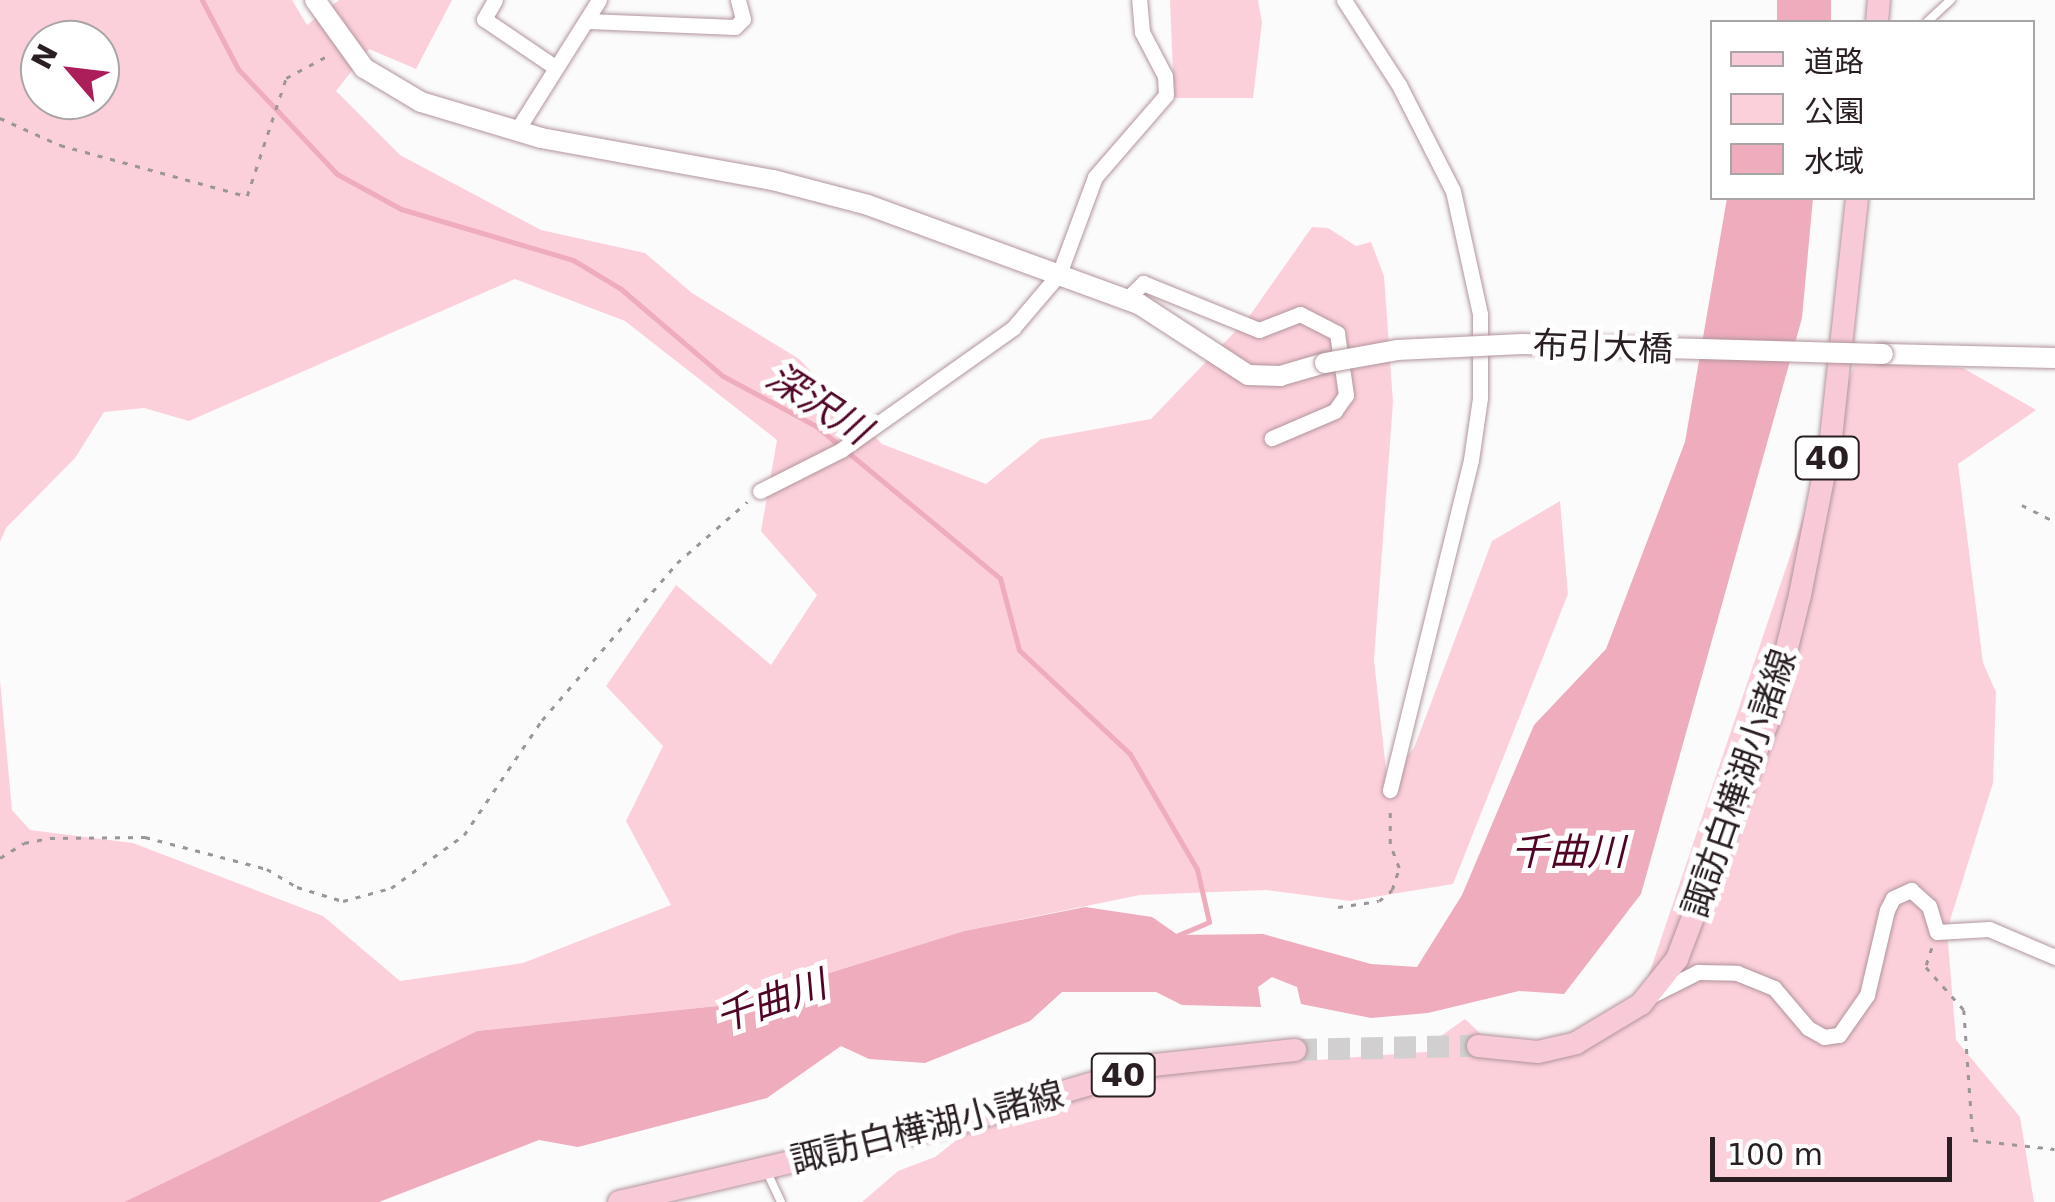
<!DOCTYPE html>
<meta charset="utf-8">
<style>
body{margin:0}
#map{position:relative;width:2055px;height:1202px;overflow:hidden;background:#fbfbfb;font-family:"DejaVu Sans","Noto Sans JP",sans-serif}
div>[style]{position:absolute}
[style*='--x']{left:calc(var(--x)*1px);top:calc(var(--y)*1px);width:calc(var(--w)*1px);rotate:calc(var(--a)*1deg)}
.green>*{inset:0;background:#fcd0db}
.water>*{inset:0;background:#eeacbd;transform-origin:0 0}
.stream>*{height:5px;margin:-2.5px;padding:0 2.5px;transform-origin:2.5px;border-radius:2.5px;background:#eeacbd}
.primary-tunnel>*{height:22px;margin-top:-11px;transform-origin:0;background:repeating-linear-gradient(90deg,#d1cfcf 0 22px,transparent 0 33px)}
.path>*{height:2.5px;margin-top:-1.25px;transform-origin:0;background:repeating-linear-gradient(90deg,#9b9697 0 5px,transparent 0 13px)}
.roads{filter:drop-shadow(0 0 2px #b1959c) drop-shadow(0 0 2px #b1959c)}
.lane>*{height:8px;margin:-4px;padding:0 4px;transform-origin:4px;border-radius:4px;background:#fff}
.street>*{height:15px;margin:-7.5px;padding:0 7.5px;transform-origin:7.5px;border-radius:7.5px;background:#fff}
.secondary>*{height:20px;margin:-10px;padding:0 10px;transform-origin:10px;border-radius:10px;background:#fff}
.primary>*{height:22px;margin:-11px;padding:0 11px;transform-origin:11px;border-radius:11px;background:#f8c9d6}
.bridges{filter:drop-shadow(0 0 2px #b1959c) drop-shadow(0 0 2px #b1959c)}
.secondary-bridge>*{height:20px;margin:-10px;padding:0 10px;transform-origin:10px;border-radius:10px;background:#fff}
span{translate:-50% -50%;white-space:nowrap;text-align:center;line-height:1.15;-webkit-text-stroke:10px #fff;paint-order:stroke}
.shield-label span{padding:2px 8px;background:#fff;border:2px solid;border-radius:8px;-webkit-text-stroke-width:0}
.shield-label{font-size:32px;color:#291e21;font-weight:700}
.street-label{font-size:35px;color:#291e21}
.water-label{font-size:38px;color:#510426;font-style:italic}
.legend{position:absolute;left:1710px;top:20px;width:325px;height:180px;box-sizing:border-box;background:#fff;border:2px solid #a9a5a6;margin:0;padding:12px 18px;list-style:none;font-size:30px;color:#291e21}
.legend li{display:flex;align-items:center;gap:20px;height:50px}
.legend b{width:50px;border:2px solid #a9a5a6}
.north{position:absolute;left:20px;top:20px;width:100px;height:100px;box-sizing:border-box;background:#fff;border:2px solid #a9a5a6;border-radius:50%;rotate:298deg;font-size:28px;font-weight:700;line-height:40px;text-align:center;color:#291e21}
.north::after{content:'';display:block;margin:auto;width:35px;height:45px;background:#ac1e5a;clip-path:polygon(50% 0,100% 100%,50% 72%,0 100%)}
.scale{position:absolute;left:1710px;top:1137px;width:242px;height:45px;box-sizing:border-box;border:5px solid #291e21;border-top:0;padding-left:12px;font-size:30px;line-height:35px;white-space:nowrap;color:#291e21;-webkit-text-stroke:8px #fff;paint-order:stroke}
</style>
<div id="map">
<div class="green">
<i style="clip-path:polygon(evenodd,0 0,292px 0,307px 25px,339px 0,452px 0,416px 69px,369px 49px,336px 91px,400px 155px,541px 230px,645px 253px,692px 293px,799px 359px,882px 444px,986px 484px,1041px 439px,1151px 419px,1248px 318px,1312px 227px,1328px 228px,1356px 246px,1371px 242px,1384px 276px,1393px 402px,1374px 660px,1387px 779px,1414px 748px,1492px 541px,1560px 501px,1568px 594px,1453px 884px,1350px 901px,1266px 890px,1140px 895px,964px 931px,727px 1005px,477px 1031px,124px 1202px,0 1202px,0 680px,12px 810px,30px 830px,133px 843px,323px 916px,400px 981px,523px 963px,671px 905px,626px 821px,663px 746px,606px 686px,676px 585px,771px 665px,817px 595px,761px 531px,777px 440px,625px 321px,515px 279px,189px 421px,144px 408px,104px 412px,75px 458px,6px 528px,0 542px,0 0,40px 40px,100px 40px,100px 100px,40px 100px,40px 40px)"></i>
<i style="clip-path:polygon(1170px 0,1258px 0,1262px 22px,1253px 98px,1174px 98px)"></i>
<i style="clip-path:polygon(1855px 363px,1963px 368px,2036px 410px,1958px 464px,1983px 663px,1996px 692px,1993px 783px,1947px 930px,1956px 1040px,2020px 1117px,2034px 1202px,862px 1202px,898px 1171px,935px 1157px,963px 1135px,1155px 1072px,1437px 1051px,1438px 1038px,1465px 1019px,1483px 1036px,1481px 1048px,1599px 1040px,1633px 1022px)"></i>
</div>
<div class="water">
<i style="left:1777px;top:0;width:54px;height:22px"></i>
<i style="clip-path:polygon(1727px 198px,1813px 198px,1802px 318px,1641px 894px,1564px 994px,1519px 991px,1428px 1013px,1371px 1018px,1301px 1004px,1297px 987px,1272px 977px,1258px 987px,1261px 1007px,1182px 1005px,1156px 992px,1062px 992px,1030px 1021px,925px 1063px,869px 1059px,841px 1046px,767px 1098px,578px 1147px,539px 1140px,379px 1202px,124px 1202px,477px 1031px,727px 1005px,964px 931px,1085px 907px,1152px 917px,1178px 935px,1263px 934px,1371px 964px,1417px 967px,1462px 895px,1534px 725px,1606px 649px,1685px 442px)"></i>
</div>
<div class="stream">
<i style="--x:202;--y:0;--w:78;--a:62.4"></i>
<i style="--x:238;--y:69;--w:144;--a:46.7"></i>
<i style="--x:337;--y:174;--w:73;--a:28.7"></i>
<i style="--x:401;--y:209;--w:179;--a:16.5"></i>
<i style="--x:573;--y:260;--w:56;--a:31.1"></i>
<i style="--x:621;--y:289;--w:134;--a:40.5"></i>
<i style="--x:723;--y:376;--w:106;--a:28.3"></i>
<i style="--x:816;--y:426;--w:239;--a:39.6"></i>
<i style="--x:1000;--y:578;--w:74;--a:75.2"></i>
<i style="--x:1019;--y:650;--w:152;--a:43.1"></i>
<i style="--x:1130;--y:754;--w:133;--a:59.8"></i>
<i style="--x:1197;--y:869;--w:54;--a:77.2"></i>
<i style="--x:1209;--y:922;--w:38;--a:157"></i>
</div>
<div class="primary-tunnel">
<i style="--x:1295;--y:1050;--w:183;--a:-1.3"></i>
</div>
<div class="path">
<i style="--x:0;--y:118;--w:66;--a:24.2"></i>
<i style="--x:60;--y:145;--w:194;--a:15.3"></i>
<i style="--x:247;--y:196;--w:124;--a:-71.7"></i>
<i style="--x:286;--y:78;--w:49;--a:-28.1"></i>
<i style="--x:2022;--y:505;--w:37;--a:27"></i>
<i style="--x:0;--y:858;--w:28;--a:-32"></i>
<i style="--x:24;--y:843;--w:26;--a:-11"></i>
<i style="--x:50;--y:838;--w:95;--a:-0.6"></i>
<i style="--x:145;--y:837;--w:126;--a:14.7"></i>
<i style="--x:267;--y:869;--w:35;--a:31"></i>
<i style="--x:297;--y:887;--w:48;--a:16.9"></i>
<i style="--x:343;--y:901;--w:50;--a:-15.2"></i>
<i style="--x:391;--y:888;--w:90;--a:-36"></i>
<i style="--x:464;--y:835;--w:139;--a:-55.9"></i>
<i style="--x:542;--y:720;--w:207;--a:-49.3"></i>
<i style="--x:677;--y:563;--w:93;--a:-41.1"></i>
<i style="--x:1338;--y:907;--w:41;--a:-8.3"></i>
<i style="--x:1379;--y:901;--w:17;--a:-40"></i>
<i style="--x:1392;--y:890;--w:23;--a:-72"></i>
<i style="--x:1399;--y:868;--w:26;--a:-111"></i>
<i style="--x:1390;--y:844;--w:37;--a:-90"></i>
<i style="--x:1932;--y:948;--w:20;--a:108"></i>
<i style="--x:1926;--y:967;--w:57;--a:48.5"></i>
<i style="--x:1964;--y:1010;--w:130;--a:86"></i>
<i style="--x:1973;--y:1140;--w:82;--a:6.3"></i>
</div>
<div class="roads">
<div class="lane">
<i style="--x:1927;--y:22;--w:33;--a:-43"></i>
<i style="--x:767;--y:1172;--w:33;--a:65"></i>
</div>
<div class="street">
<i style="--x:495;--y:0;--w:22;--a:120"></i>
<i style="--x:484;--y:19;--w:86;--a:34.1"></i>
<i style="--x:1344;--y:0;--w:101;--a:57.1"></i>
<i style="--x:1399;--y:85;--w:119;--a:63"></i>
<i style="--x:1453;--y:191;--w:126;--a:77.6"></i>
<i style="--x:1480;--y:314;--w:84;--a:90"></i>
<i style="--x:1480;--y:398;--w:63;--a:98.3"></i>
<i style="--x:1471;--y:460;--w:340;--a:103.8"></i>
<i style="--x:588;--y:21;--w:147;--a:2.3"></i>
<i style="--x:735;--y:27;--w:11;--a:-45"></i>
<i style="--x:743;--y:19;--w:20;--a:-105"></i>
<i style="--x:517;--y:130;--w:154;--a:-57.8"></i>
<i style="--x:1127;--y:299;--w:23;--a:-45"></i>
<i style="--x:1143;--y:283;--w:125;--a:22.1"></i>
<i style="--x:1259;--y:330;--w:44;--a:-21.3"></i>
<i style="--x:1300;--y:314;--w:42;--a:27.2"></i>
<i style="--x:1337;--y:333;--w:63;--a:81.7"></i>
<i style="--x:1346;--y:395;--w:19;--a:125"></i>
<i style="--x:1335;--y:411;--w:69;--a:156.8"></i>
<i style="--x:760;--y:491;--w:91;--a:-26.8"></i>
<i style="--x:841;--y:450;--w:211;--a:-35.3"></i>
<i style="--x:1013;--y:328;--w:71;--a:-49.6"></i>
<i style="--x:1059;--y:274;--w:103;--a:-69.6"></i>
<i style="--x:1095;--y:177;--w:108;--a:-49.1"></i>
<i style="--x:1166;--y:95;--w:19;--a:-93"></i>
<i style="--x:1165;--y:76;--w:50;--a:-117.6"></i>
<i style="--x:1142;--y:32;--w:32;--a:-95"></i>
<i style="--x:1650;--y:996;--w:54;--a:-26.6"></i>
<i style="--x:1698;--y:972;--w:39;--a:1"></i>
<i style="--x:1737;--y:973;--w:40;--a:22"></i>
<i style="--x:1774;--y:988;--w:52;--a:49.6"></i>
<i style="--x:1808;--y:1028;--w:18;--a:29"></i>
<i style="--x:1824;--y:1037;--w:15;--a:-8"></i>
<i style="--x:1839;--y:1035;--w:49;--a:-55"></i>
<i style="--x:1867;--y:995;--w:87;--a:-76.8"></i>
<i style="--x:1887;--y:910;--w:13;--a:-63"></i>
<i style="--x:1893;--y:898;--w:20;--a:-24"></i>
<i style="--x:1911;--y:890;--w:24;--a:42"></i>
<i style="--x:1929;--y:906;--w:27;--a:73"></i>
<i style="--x:1937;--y:932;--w:52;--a:-3.3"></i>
<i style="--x:1989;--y:929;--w:72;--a:23"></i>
</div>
<div class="secondary">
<i style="--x:315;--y:0;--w:84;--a:54.2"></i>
<i style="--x:364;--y:68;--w:66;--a:30.8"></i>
<i style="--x:421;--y:102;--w:125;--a:16.7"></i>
<i style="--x:541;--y:138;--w:236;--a:10.3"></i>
<i style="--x:773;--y:180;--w:98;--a:14.7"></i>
<i style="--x:868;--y:205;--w:289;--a:20.1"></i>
<i style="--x:1139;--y:304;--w:130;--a:33.1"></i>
<i style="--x:1248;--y:375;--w:32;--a:2"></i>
<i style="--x:1280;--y:376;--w:47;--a:-16.1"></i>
<i style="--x:1883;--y:354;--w:172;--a:1.3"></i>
</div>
<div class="primary">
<i style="--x:1877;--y:22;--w:22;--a:-85"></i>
<i style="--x:1478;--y:1046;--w:60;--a:5.7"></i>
<i style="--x:1538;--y:1052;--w:39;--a:-13"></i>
<i style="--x:1576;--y:1043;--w:76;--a:-31"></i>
<i style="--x:1641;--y:1004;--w:58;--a:-51.3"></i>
<i style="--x:1677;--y:959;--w:263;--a:-69.1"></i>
<i style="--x:1771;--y:713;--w:122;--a:-76.2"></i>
<i style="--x:1800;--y:595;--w:160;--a:-78.8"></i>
<i style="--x:1831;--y:438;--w:241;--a:-83.8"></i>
<i style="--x:619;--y:1202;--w:345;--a:-13.1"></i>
<i style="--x:955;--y:1124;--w:208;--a:-16.5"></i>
<i style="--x:1154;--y:1065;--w:142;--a:-6.1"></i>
</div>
</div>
<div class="bridges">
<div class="secondary-bridge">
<i style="--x:1325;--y:363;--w:73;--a:-10.2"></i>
<i style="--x:1397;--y:350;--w:125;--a:-2.7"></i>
<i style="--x:1522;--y:344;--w:361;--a:1.6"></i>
</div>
</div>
<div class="shield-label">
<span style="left:1827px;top:458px">40</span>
<span style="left:1123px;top:1075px">40</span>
</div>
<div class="street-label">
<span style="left:1603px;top:347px;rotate:2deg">布引大橋</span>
<span style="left:1739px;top:783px;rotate:-71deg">諏訪白樺湖小諸線</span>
<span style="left:927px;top:1127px;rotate:-14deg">諏訪白樺湖小諸線</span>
</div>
<div class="water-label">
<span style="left:818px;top:404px;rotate:33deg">深沢川</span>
<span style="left:1568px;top:853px">千曲川</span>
<span style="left:771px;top:1002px;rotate:-19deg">千曲川</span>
</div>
<ul class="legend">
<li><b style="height:12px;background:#f8c9d6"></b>道路</li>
<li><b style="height:28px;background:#fcd0db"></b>公園</li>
<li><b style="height:28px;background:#eeacbd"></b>水域</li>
</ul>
<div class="north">N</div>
<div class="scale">100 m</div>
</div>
